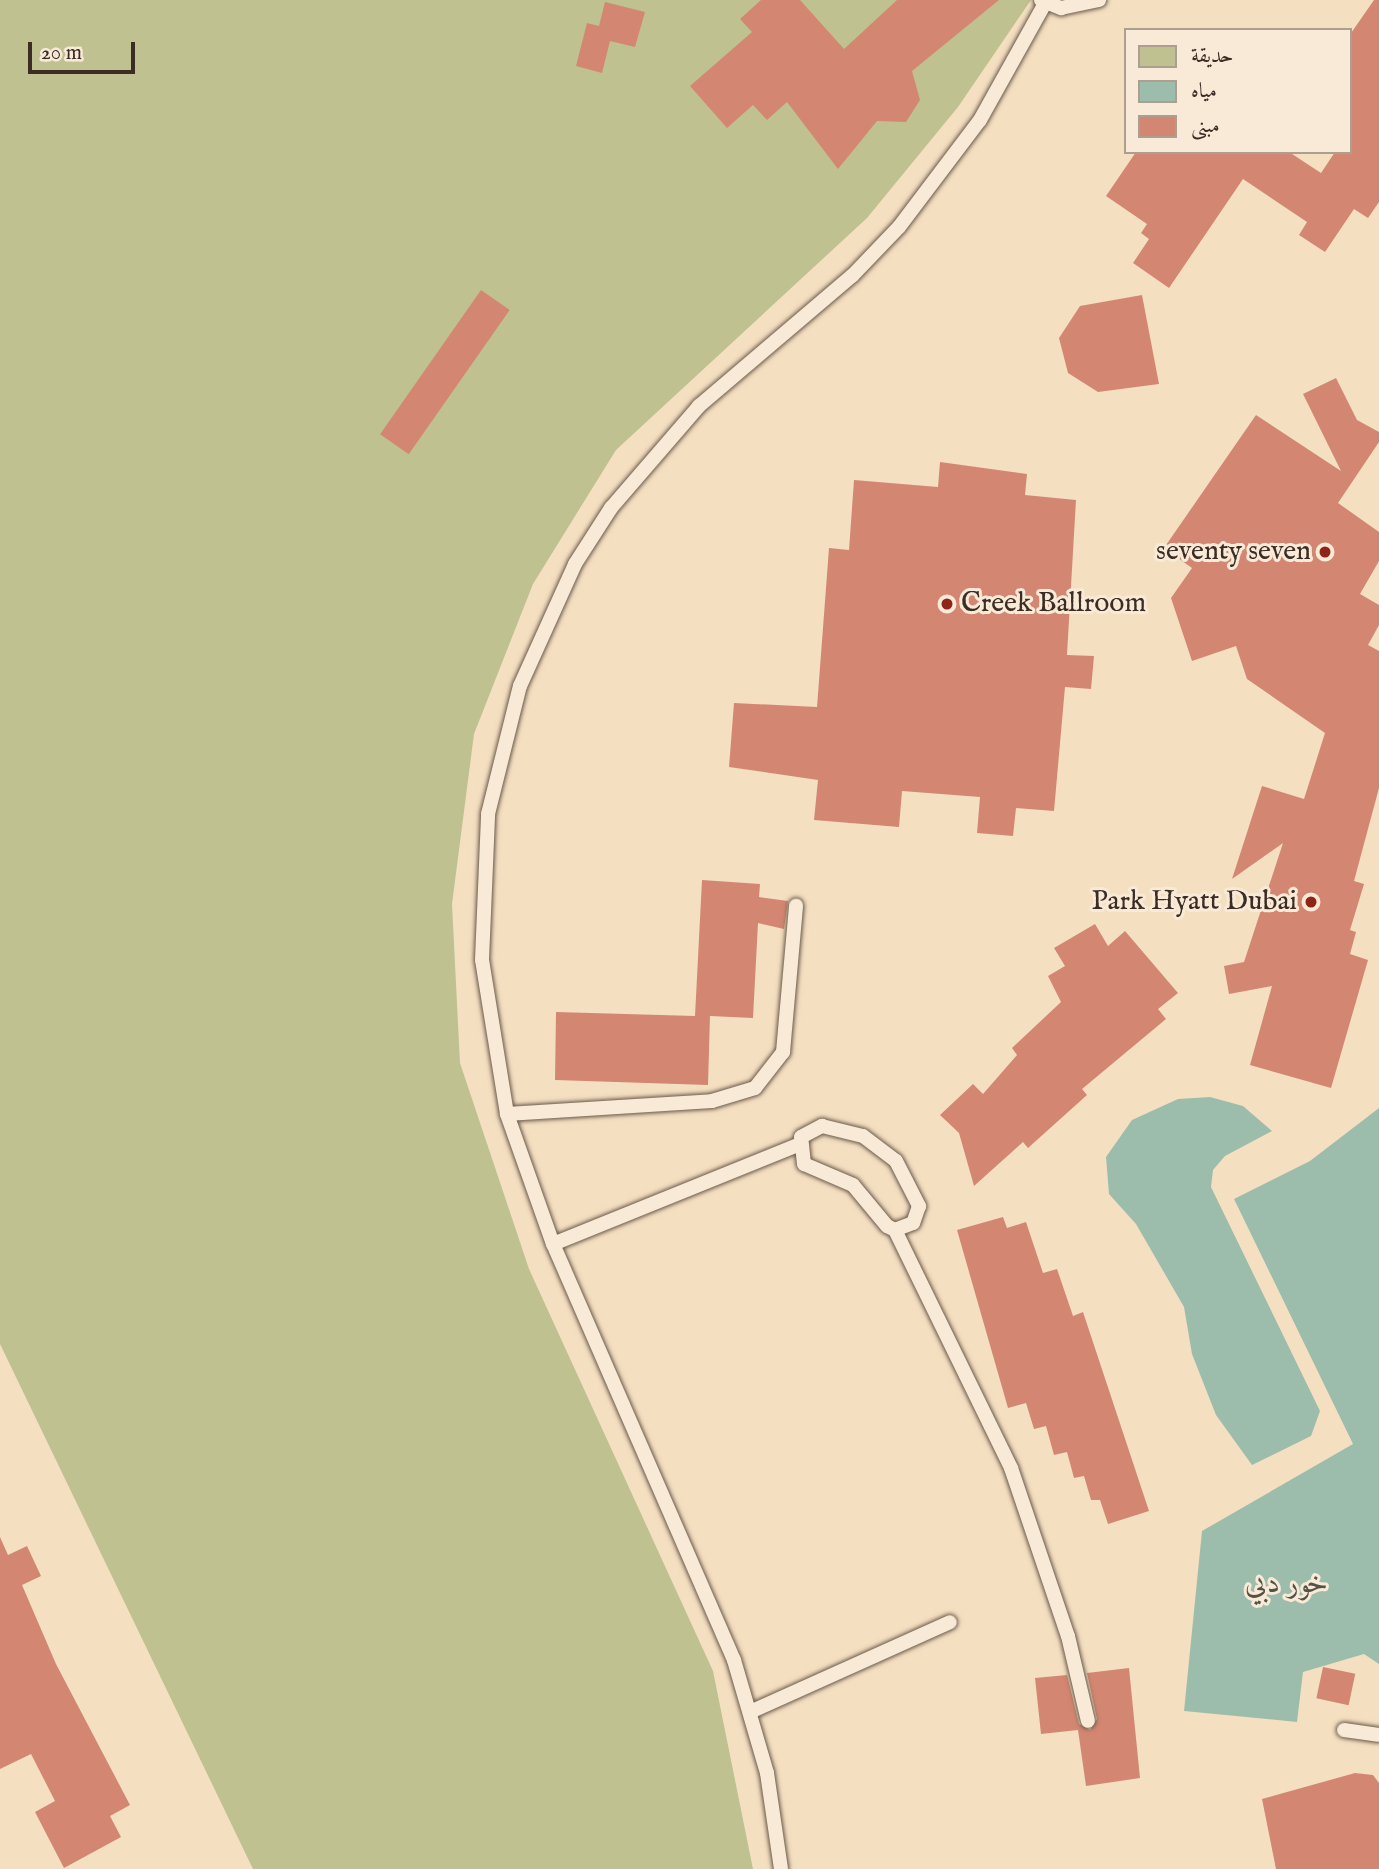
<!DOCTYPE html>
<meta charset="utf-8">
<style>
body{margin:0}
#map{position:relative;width:1379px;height:1869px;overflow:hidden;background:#f5dfc1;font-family:"IM FELL English",Amiri,serif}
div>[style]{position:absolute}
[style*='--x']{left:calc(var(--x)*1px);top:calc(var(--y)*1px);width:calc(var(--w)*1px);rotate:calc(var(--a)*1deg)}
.green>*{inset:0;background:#c0c190}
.water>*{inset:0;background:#9dbdac}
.building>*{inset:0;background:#d38772;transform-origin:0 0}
.roads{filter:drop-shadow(0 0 2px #6a5a4c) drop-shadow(0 0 2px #6a5a4c)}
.service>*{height:14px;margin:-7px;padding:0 7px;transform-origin:7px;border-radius:7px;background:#f8ead7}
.dots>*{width:19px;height:19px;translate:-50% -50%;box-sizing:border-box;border:4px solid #f8ead7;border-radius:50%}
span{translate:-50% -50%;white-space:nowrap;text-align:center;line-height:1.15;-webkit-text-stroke:6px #f8ead7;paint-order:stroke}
.poi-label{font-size:28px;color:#3b2d25}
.right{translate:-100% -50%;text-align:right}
.left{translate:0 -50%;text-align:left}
.water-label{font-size:30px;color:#545147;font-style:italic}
.legend{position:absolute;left:1124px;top:28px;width:228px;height:126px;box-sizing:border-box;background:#f8ead7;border:2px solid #ac9e90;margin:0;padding:9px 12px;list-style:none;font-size:21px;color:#3b2d25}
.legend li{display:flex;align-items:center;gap:14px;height:35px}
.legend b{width:35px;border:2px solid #ac9e90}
.scale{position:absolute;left:28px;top:42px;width:107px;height:32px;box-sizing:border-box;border:4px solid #3b2d25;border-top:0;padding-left:9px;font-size:21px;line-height:24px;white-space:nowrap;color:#3b2d25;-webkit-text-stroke:5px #f8ead7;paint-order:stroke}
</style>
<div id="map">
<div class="green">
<i style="clip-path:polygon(0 0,1031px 0,958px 107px,867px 218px,616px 450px,533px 584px,474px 734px,452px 904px,460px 1063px,529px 1269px,713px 1671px,753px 1869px,253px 1869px,0 1344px)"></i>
</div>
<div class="water">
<i style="clip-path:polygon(1210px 1097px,1243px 1106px,1272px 1131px,1225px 1156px,1213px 1170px,1211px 1187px,1320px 1411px,1311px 1436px,1252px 1465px,1216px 1415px,1192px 1354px,1184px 1307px,1136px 1224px,1109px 1194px,1106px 1157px,1132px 1120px,1178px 1099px)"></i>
<i style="clip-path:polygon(1379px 1108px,1379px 1664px,1364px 1654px,1303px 1672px,1297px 1722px,1184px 1711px,1202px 1531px,1353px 1444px,1234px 1199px,1310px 1161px)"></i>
</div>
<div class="building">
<i style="clip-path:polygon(761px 0,800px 0,844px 49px,897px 0,999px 0,912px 71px,920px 100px,906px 122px,877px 121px,838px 169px,787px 102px,767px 120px,753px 105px,727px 128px,690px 86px,752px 32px,740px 19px)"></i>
<i style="clip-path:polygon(1374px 0,1379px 0,1379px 202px,1368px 218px,1354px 209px,1325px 252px,1299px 235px,1307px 222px,1243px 179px,1169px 288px,1133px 263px,1149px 239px,1141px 233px,1147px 224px,1106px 196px,1136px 152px,1289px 152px,1321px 173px,1335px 152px,1349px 152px,1349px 36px)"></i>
<i style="clip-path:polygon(605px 2px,645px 12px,635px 47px,610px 41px,602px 73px,576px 66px,587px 23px,599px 26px)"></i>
<i style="left:481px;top:290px;width:35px;height:176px;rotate:35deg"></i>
<i style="clip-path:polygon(1142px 295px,1159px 384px,1098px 392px,1068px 373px,1059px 338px,1080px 306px)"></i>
<i style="clip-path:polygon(1336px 378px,1357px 420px,1379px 432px,1379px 442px,1338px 503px,1379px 532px,1379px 561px,1360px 594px,1379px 605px,1379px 625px,1368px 645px,1379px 651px,1379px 788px,1354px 881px,1364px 884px,1350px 930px,1356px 932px,1350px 954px,1368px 960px,1331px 1088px,1250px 1065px,1272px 986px,1229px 994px,1224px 966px,1244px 962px,1283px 843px,1232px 879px,1262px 786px,1304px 799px,1325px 733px,1247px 679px,1236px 646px,1192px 661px,1171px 598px,1192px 568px,1164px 548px,1256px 415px,1341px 471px,1303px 394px)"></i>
<i style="clip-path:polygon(940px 462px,1027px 474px,1025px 495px,1076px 500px,1067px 655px,1094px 656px,1091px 689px,1065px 687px,1054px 811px,1016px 808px,1013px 836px,977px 833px,980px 797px,902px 791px,899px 827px,814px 820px,818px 780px,729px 767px,734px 703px,817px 707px,829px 548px,849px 550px,854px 480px,938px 487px)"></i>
<i style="clip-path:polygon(702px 880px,760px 884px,759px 897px,788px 901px,784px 929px,758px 923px,753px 1018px,710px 1016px,708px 1085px,555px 1080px,556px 1012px,695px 1016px)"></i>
<i style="clip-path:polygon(1095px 924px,1108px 946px,1125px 931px,1178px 993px,1158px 1009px,1166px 1019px,1082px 1089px,1087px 1095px,1028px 1148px,1023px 1142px,974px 1186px,959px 1133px,940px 1115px,973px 1084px,983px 1094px,1017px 1055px,1012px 1048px,1061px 1002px,1048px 976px,1065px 966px,1054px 948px)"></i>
<i style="clip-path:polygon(1003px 1217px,1007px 1228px,1026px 1222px,1043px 1273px,1057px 1269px,1073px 1316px,1083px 1312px,1149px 1511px,1108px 1524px,1100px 1500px,1091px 1500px,1084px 1476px,1074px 1478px,1067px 1452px,1054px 1455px,1046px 1426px,1034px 1429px,1026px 1403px,1008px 1408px,957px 1230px)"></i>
<i style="clip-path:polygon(0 1537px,8px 1555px,27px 1546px,41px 1576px,22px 1585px,56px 1664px,130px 1805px,110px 1816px,121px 1837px,64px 1868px,35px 1812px,55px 1801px,31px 1754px,0 1769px)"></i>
<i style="left:1323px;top:1667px;width:33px;height:32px;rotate:12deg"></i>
<i style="clip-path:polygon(1129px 1668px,1140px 1778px,1086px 1786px,1078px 1730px,1041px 1734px,1035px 1678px,1067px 1675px,1079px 1724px,1090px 1730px,1097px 1719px,1087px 1673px)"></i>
<i style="clip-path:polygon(1355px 1773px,1373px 1775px,1379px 1783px,1379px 1869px,1276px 1869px,1262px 1799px)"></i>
</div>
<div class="roads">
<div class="service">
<i style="--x:1041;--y:0;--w:22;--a:22"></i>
<i style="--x:1061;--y:8;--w:39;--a:-12"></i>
<i style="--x:507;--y:1114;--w:205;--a:-3.6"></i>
<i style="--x:712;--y:1101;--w:45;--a:-16.8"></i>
<i style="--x:755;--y:1088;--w:46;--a:-52.1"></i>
<i style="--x:783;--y:1052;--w:147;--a:-84.9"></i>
<i style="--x:822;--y:1126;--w:42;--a:13.7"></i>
<i style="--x:863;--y:1136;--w:41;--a:37.1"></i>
<i style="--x:896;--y:1161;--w:51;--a:62.9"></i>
<i style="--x:919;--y:1206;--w:18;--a:109"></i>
<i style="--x:913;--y:1223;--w:19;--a:159"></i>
<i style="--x:895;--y:1230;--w:9;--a:-153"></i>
<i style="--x:887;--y:1226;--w:53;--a:-129.7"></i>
<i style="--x:853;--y:1185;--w:53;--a:-156.8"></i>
<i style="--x:804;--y:1164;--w:27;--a:-96"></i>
<i style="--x:801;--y:1137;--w:24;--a:-28"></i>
<i style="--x:895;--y:1230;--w:265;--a:64"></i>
<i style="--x:1011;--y:1468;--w:177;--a:71.3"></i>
<i style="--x:1068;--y:1636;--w:87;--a:76.8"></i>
<i style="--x:553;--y:1244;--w:264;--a:-22"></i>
<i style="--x:750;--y:1712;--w:219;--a:-24.2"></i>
<i style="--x:1344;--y:1730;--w:35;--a:8"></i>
<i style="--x:781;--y:1869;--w:97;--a:-98.3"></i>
<i style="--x:767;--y:1773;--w:118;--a:-106.3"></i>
<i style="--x:734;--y:1660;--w:454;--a:-113.5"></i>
<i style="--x:553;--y:1244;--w:138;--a:-109.5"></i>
<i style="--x:507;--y:1114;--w:156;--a:-99.2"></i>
<i style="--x:482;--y:960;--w:146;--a:-87.6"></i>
<i style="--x:488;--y:814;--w:132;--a:-76"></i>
<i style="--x:520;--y:686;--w:134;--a:-65.7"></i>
<i style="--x:575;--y:564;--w:67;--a:-57.3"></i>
<i style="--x:611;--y:508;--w:135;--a:-49.2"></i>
<i style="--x:699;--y:406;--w:201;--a:-40.4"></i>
<i style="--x:852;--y:276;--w:68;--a:-46.2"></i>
<i style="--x:899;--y:227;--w:134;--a:-52.9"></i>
<i style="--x:980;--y:120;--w:134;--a:-60.9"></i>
</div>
</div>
<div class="dots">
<i style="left:1325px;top:552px;background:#8f2418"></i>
<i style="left:947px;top:604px;background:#8f2418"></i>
<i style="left:1311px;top:902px;background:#8f2418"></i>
</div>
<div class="poi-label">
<span class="right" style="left:1311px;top:552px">seventy seven</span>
<span class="left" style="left:961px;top:604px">Creek Ballroom</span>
<span class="right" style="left:1297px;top:902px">Park Hyatt Dubai</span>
</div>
<div class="water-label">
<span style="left:1287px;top:1584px">خور دبي</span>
</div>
<ul class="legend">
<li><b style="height:19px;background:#c0c190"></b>حديقة</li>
<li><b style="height:19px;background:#9dbdac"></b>مياه</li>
<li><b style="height:19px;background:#d38772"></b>مبنى</li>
</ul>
<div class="scale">20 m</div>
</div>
